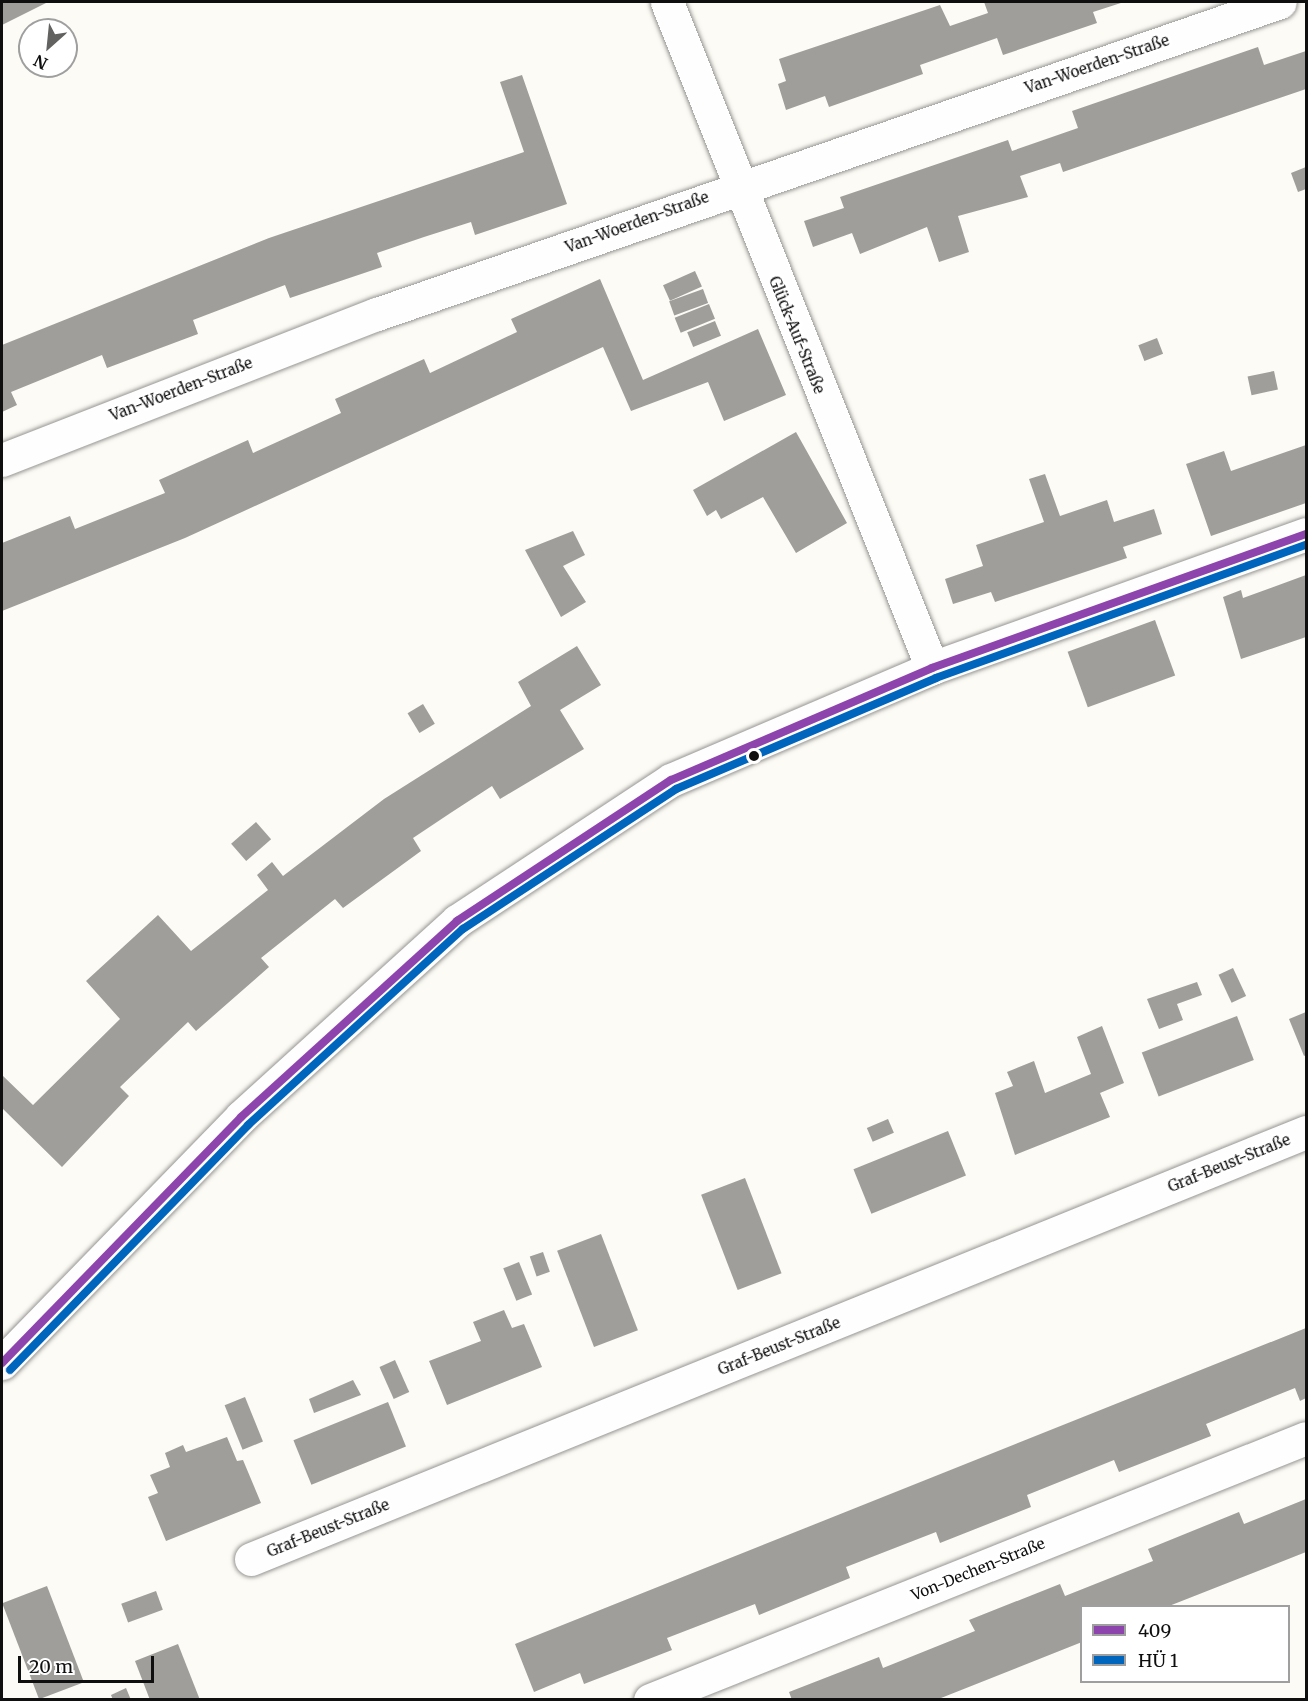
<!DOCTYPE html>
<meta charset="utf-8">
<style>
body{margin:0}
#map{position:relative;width:1308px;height:1701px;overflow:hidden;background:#fcfbf5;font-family:Merriweather,serif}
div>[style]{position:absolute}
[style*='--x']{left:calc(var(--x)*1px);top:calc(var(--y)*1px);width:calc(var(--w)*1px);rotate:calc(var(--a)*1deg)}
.building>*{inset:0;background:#a09e9a;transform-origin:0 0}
.roads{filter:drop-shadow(0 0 2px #969593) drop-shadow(0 0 2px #969593)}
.minor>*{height:33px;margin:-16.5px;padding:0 16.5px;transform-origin:16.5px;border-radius:16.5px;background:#fffefe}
.bus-1>*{height:8px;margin:-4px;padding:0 4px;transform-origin:4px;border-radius:4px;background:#8e44ad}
.bus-2>*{height:8px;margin:-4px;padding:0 4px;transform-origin:4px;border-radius:4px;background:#0065bd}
.dots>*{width:16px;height:16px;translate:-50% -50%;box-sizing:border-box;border:3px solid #fff;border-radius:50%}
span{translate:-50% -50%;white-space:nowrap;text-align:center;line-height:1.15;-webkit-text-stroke:6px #fff;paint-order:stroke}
.street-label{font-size:15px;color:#0f0f0f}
.frame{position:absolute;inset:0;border:3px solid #0f0f0f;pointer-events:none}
.legend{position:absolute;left:1080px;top:1605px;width:210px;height:78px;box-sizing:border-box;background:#fff;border:2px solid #9f9f9f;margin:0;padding:8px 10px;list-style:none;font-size:18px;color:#0f0f0f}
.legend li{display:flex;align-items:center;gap:12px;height:30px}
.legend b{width:30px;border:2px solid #9f9f9f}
.north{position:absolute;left:18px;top:18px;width:60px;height:60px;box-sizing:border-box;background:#fff;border:2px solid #9f9f9f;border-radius:50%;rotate:207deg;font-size:16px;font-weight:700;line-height:24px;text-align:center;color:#0f0f0f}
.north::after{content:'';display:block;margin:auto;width:21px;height:27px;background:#626260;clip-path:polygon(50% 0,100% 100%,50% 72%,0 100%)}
.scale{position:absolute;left:18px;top:1656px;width:136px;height:27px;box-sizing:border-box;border:3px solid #0f0f0f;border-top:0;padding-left:8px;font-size:18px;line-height:21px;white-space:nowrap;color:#0f0f0f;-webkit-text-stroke:4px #fff;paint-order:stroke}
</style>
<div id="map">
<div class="building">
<i style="clip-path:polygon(2px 2px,48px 2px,2px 25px)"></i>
<i style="clip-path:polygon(984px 2px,1124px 2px,1093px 12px,1097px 23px,1003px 55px,997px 38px,920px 65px,923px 74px,829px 107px,825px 96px,786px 110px,778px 84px,786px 81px,779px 59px,940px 5px,950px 26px,988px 13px)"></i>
<i style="clip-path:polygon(1258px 47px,1264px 65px,1306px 51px,1306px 89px,1063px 172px,1060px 163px,1020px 176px,1028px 197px,958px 216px,969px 252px,939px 262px,927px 227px,860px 254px,852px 233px,813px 247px,804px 221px,844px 208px,840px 197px,1008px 140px,1012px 151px,1078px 128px,1072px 111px)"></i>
<i style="clip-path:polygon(522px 75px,567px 204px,475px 235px,471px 222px,424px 237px,377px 253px,382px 267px,290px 298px,285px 285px,193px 320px,198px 334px,107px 368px,102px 355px,11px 392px,17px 405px,2px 412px,2px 345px,269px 238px,524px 152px,500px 82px)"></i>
<i style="clip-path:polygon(1306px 167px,1306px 189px,1298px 192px,1291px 173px)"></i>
<i style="left:695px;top:271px;width:17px;height:35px;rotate:66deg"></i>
<i style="clip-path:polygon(600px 279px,643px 380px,758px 329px,786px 395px,724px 421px,708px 382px,631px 411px,603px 347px,185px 538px,2px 611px,2px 543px,70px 516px,75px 529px,165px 493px,159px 480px,248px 440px,253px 453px,341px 413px,335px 399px,424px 359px,430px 373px,517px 332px,511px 319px)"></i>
<i style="left:703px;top:289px;width:15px;height:36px;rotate:70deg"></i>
<i style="left:709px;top:304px;width:16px;height:37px;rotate:68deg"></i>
<i style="left:715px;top:321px;width:16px;height:30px;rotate:68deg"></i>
<i style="left:1157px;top:338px;width:17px;height:20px;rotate:69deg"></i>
<i style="left:1274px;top:371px;width:19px;height:27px;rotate:78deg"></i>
<i style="clip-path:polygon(796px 432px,847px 523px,796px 553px,763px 497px,721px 519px,716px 510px,707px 516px,693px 490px)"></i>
<i style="clip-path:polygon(1306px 445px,1306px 503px,1211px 536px,1186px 464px,1224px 451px,1231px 471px)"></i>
<i style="clip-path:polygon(1045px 474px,1060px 516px,1107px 500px,1114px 522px,1154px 509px,1162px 534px,1123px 547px,1127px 558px,995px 602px,991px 592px,953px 604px,945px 579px,983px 566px,976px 545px,1044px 522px,1029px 479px)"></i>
<i style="clip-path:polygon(573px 531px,585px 555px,563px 566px,586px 602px,561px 617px,525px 550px)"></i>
<i style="clip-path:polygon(1306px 575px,1306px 637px,1241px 659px,1223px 597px,1241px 590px,1243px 598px)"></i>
<i style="left:1155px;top:620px;width:59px;height:93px;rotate:70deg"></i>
<i style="clip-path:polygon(577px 646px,601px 685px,560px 710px,584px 749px,500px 799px,492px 786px,452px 812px,413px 838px,421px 851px,343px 908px,335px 899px,261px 958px,269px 967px,196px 1031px,188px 1022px,120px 1087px,129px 1096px,62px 1167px,2px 1108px,2px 1075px,33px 1105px,120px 1019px,86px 981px,158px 915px,191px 951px,268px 890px,257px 875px,272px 862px,283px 876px,384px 799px,531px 706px,518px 682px)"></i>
<i style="left:423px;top:704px;width:23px;height:18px;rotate:59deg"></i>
<i style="left:256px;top:822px;width:23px;height:33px;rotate:49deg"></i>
<i style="left:1233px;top:968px;width:31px;height:16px;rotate:65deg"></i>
<i style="clip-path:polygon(1197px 982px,1202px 995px,1177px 1004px,1183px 1020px,1159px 1029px,1147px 999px)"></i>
<i style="clip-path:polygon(1306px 1012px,1306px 1055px,1304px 1056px,1289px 1019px)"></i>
<i style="left:1237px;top:1016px;width:47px;height:102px;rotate:69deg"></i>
<i style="clip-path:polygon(1102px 1026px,1124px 1083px,1100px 1093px,1110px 1117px,1015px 1155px,995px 1093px,1013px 1086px,1007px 1072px,1034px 1061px,1045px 1093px,1091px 1074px,1077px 1037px)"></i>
<i style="left:888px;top:1119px;width:15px;height:23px;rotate:67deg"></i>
<i style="left:948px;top:1131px;width:48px;height:102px;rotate:68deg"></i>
<i style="left:745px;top:1178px;width:102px;height:47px;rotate:69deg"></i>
<i style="left:601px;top:1234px;width:103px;height:47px;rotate:69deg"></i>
<i style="left:543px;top:1252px;width:21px;height:14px;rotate:71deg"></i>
<i style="left:519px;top:1262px;width:35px;height:17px;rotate:68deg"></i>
<i style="clip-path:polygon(504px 1310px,512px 1328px,524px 1324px,542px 1367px,447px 1405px,429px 1361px,481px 1341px,473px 1322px)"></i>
<i style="clip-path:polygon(1306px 1328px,1306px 1398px,1300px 1401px,1295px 1388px,1206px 1424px,1211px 1436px,1119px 1472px,1114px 1460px,1027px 1495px,1031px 1507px,940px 1543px,936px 1532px,846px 1567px,850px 1578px,759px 1615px,755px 1604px,667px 1638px,672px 1650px,584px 1684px,580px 1673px,534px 1692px,515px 1644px)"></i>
<i style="left:395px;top:1360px;width:35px;height:17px;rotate:66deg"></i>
<i style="clip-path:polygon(353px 1380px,361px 1395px,314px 1413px,309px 1399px)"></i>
<i style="left:245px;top:1397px;width:48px;height:22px;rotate:68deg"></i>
<i style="left:388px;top:1402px;width:48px;height:102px;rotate:68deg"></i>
<i style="clip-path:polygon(227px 1437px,237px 1461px,243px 1460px,261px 1503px,166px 1541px,148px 1497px,158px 1493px,150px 1475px,170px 1467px,165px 1453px,183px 1445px,186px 1452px)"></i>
<i style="clip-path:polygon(1306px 1499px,1306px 1552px,1169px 1606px,1082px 1606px,1082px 1642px,936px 1700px,792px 1700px,789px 1692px,879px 1657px,883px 1668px,975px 1631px,969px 1620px,1060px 1584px,1065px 1596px,1153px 1561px,1148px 1549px,1239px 1512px,1244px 1524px)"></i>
<i style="left:47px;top:1586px;width:103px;height:48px;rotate:69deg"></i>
<i style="left:156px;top:1591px;width:20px;height:37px;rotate:70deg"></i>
<i style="clip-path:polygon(178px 1644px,200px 1700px,150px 1700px,135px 1661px)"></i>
<i style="clip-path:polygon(126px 1688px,131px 1700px,113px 1700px,111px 1695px)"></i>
</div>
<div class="roads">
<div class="minor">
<i style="--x:667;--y:2;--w:717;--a:68.3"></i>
<i style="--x:2;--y:460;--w:402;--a:-21.3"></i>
<i style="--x:377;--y:314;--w:955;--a:-19.06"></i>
<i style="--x:2;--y:1363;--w:343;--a:-45.8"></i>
<i style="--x:241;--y:1117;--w:292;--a:-42.2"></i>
<i style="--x:457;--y:921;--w:256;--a:-33.4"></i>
<i style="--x:671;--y:780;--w:284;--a:-23.2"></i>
<i style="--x:932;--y:668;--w:397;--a:-19.7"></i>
<i style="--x:251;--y:1559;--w:1138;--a:-22.04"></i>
<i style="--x:650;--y:1700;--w:706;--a:-21.77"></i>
</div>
</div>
<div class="bus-1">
<i style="--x:2;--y:1363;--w:343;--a:-45.8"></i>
<i style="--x:241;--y:1117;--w:292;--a:-42.2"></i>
<i style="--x:457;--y:921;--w:256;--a:-33.4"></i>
<i style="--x:671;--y:780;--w:284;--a:-23.2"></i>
<i style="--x:932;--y:668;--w:397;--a:-19.7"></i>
</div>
<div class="bus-2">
<i style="--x:10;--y:1370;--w:342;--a:-45.8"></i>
<i style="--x:248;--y:1125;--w:291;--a:-42.4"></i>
<i style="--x:463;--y:929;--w:255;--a:-33.3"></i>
<i style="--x:676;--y:789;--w:283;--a:-23.1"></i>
<i style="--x:936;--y:678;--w:393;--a:-19.8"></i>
</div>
<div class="dots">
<i style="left:754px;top:756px;background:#0f0f0f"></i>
</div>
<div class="street-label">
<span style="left:1097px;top:64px;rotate:-19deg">Van-Woerden-Straße</span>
<span style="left:637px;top:222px;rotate:-20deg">Van-Woerden-Straße</span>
<span style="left:797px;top:335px;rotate:68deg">Glück-Auf-Straße</span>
<span style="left:181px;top:389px;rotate:-21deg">Van-Woerden-Straße</span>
<span style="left:1229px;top:1163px;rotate:-22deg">Graf-Beust-Straße</span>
<span style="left:779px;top:1346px;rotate:-22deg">Graf-Beust-Straße</span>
<span style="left:328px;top:1528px;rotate:-22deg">Graf-Beust-Straße</span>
<span style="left:978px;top:1569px;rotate:-22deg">Von-Dechen-Straße</span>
</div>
<div class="frame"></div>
<ul class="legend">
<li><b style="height:8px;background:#8e44ad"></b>409</li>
<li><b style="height:8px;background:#0065bd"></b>HÜ 1</li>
</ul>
<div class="north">N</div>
<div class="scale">20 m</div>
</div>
